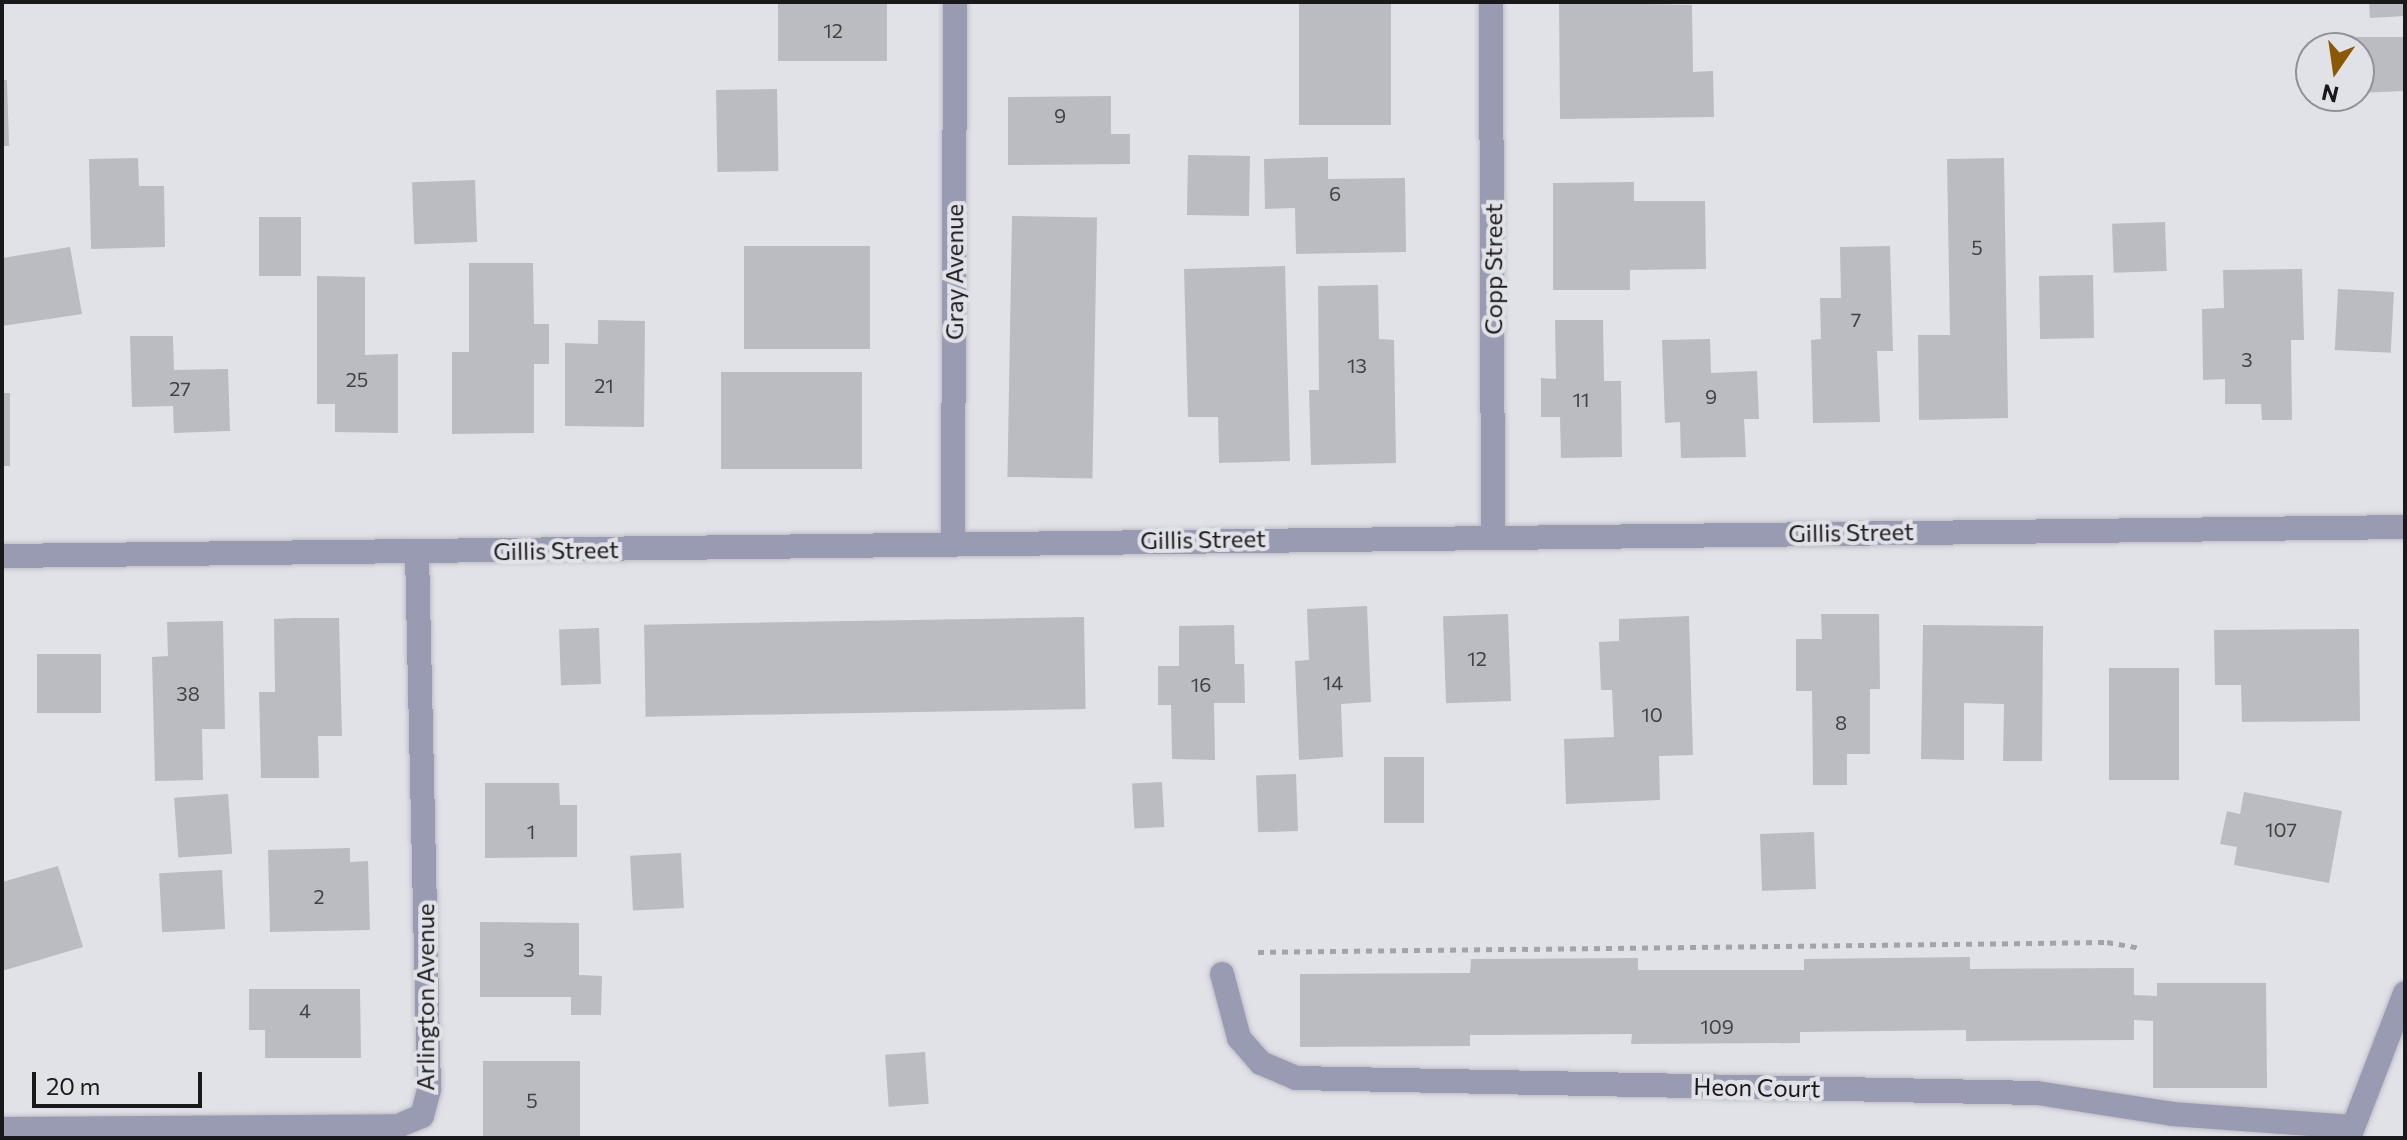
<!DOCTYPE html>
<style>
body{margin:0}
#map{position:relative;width:2407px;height:1140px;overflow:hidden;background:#e1e1e8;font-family:Commissioner,sans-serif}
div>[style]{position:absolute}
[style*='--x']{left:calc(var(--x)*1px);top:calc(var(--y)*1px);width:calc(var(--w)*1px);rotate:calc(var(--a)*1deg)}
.building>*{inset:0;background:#bbbcc2;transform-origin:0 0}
.path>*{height:5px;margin-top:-2.5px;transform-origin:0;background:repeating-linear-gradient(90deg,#a3a3a9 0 6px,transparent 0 12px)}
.roads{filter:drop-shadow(0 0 2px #bdbdc3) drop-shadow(0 0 2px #bdbdc3)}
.minor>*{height:24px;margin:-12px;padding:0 12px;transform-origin:12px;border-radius:12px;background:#999bb2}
span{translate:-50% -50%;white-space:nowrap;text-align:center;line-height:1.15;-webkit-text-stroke:8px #e1e1e8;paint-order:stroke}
.number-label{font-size:20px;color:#424246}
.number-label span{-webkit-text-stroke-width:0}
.street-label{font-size:24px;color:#19191c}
.frame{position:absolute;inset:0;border:4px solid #19191c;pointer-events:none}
.north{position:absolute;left:2295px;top:32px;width:80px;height:80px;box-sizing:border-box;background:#e1e1e8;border:2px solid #919196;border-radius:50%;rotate:193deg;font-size:22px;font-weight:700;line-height:32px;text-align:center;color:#19191c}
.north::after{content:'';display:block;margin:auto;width:28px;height:36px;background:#8b5903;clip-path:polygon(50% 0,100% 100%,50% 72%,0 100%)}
.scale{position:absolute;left:32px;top:1072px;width:170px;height:36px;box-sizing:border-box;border:4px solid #19191c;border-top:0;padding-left:10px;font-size:24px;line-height:28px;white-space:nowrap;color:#19191c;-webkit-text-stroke:6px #e1e1e8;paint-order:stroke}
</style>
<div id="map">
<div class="building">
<i style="left:778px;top:2px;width:109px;height:59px"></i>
<i style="left:1299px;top:2px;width:92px;height:123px"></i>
<i style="clip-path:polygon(1559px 2px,1692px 5px,1693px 72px,1713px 71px,1714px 117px,1560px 119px)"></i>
<i style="clip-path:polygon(2369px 2px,2405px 2px,2405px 16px,2370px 18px)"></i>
<i style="clip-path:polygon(2348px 37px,2405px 37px,2405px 91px,2359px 93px,2359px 48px,2348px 48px)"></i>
<i style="clip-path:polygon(2px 80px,7px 80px,9px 146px,2px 146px)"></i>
<i style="left:777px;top:89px;width:82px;height:61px;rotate:89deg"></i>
<i style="clip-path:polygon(1111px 96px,1111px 134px,1130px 134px,1130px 164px,1008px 165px,1008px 97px)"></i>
<i style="left:1188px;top:155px;width:62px;height:60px;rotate:1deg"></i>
<i style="clip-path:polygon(1328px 157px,1328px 179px,1405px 178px,1406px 252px,1296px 254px,1295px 208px,1265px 209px,1264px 159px)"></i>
<i style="clip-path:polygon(138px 158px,139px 186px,164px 186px,165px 247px,91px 249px,89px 159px)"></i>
<i style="clip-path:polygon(2004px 158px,2008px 418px,1919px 420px,1918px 335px,1950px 335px,1947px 159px)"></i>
<i style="left:475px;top:180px;width:62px;height:63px;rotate:88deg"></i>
<i style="clip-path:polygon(1634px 182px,1634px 201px,1705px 201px,1706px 269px,1630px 270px,1630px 290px,1553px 290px,1553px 183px)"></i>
<i style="left:1012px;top:216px;width:85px;height:261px;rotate:1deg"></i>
<i style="left:259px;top:217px;width:42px;height:59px"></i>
<i style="left:2165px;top:222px;width:49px;height:53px;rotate:88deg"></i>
<i style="left:744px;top:246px;width:126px;height:103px"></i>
<i style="clip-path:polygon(1890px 246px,1893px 351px,1877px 351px,1880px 422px,1813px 423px,1811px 340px,1821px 339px,1820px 298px,1841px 298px,1840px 247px)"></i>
<i style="clip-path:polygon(70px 247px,82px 314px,2px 326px,2px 258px)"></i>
<i style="clip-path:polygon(469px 263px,533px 263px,534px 324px,549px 324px,549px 364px,534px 364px,534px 433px,452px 434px,452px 352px,469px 352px)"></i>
<i style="clip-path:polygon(1285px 266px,1290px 461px,1219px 463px,1218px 417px,1188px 417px,1184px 269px)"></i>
<i style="clip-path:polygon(2302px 269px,2304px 340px,2291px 340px,2292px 420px,2262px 420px,2261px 404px,2225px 404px,2225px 379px,2203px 380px,2202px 309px,2224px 308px,2223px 270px)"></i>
<i style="left:2093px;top:275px;width:63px;height:54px;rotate:89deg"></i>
<i style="clip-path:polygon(317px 276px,365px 277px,365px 355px,398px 354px,398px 433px,335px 432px,335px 404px,317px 404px)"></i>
<i style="clip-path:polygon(1378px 285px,1379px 339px,1394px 340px,1396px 463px,1311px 465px,1309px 390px,1319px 390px,1318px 286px)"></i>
<i style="left:2338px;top:289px;width:56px;height:61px;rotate:3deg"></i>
<i style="clip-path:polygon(598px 320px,645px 321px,644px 427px,565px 426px,565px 343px,598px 344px)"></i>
<i style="clip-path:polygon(1555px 320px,1603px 320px,1604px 381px,1621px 381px,1622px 457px,1561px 458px,1560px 417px,1541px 417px,1541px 378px,1556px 379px)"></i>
<i style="clip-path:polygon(130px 336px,173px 336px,174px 370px,228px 369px,230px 431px,174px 433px,173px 406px,132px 407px)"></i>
<i style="clip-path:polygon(1710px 339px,1711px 373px,1757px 371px,1759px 419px,1744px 419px,1746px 457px,1681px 458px,1680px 422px,1665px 423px,1662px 340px)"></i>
<i style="left:862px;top:372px;width:97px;height:141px;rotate:90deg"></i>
<i style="left:2px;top:393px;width:8px;height:73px"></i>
<i style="clip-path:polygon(1367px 606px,1371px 702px,1341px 704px,1343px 757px,1299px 760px,1295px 661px,1309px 660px,1307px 609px)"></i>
<i style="left:1508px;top:614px;width:87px;height:65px;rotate:88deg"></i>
<i style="clip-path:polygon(1821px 614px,1879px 614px,1880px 689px,1870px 689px,1870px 754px,1847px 754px,1847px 785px,1813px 785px,1812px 691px,1796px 691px,1796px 639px,1822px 639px)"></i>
<i style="clip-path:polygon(1689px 616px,1693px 755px,1659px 756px,1660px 800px,1566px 804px,1564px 739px,1614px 737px,1612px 690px,1601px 690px,1599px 642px,1619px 641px,1619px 619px)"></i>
<i style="left:1084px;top:617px;width:92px;height:440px;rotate:89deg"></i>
<i style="clip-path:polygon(295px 618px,339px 618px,342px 736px,318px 736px,319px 778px,261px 778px,259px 692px,275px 692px,274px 619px)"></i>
<i style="clip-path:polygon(223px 621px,225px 729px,202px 729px,203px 780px,155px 781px,152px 657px,168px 656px,167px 622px)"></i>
<i style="clip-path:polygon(1234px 625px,1235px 664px,1244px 664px,1245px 703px,1214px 703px,1215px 760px,1172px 759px,1171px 705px,1158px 705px,1158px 666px,1179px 666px,1179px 626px)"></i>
<i style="clip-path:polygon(1923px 625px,2043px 626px,2042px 761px,2003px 761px,2004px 704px,1964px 703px,1964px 760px,1921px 759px)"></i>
<i style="left:599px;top:628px;width:56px;height:40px;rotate:88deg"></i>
<i style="clip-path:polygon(2359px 629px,2360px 721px,2242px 722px,2241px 685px,2215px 685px,2214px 630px)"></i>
<i style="left:37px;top:654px;width:64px;height:59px"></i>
<i style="left:2109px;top:668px;width:70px;height:112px"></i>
<i style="left:1384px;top:757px;width:40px;height:66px"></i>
<i style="left:1296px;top:774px;width:57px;height:40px;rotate:88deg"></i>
<i style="left:1162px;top:782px;width:45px;height:30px;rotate:87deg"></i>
<i style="clip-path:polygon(485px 783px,559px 783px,560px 805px,577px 805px,577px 857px,485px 858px)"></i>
<i style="clip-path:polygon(2244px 792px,2342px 811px,2329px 883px,2234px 865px,2237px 847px,2220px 844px,2227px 811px,2240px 814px)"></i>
<i style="left:228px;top:794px;width:60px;height:54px;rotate:86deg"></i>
<i style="left:1814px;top:832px;width:57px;height:54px;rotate:88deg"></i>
<i style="clip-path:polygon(350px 848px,350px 862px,368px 861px,370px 930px,270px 932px,268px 850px)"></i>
<i style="left:681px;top:853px;width:55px;height:51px;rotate:87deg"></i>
<i style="clip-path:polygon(58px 866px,83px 947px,2px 971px,2px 882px)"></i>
<i style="left:222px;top:870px;width:59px;height:63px;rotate:87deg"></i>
<i style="clip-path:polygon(480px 922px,579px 923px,579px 975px,602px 976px,601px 1015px,571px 1015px,571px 997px,480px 997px)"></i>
<i style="clip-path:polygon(1970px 957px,1970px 969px,2134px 968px,2134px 995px,2157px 996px,2157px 983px,2266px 983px,2267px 1088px,2153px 1088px,2153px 1021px,2134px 1020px,2134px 1040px,1966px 1041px,1966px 1030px,1800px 1032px,1800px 1043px,1631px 1044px,1632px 1034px,1470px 1035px,1470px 1046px,1300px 1047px,1300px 974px,1470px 973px,1471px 959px,1638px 958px,1638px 970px,1804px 970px,1804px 959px)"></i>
<i style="clip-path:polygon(249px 989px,360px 989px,361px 1058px,265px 1058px,265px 1030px,249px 1030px)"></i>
<i style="left:925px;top:1052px;width:52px;height:40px;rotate:86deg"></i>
<i style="left:580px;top:1061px;width:77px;height:97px;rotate:90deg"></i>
</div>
<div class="path">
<i style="--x:1258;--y:952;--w:849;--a:-0.67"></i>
<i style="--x:2107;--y:942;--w:34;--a:10"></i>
</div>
<div class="roads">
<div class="minor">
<i style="--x:1491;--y:2;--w:533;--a:89.79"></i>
<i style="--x:953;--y:543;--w:541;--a:-89.79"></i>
<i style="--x:2;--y:556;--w:2403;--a:-0.69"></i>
<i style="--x:1222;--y:974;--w:66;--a:75.1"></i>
<i style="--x:1239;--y:1038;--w:33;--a:49"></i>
<i style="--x:1261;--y:1063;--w:38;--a:23"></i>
<i style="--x:1296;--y:1078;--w:741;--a:1.16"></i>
<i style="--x:2037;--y:1093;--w:137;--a:8.8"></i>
<i style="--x:2172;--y:1114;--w:181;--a:4.1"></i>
<i style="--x:2;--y:1129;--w:396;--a:-0.4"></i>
<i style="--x:398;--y:1126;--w:26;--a:-23"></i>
<i style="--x:422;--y:1116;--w:28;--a:-75"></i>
<i style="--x:429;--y:1089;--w:537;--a:-91.28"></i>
<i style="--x:2349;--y:1138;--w:155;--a:-68.9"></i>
</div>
</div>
<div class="number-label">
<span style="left:833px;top:30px">12</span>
<span style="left:1060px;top:115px">9</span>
<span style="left:1335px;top:193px">6</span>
<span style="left:1977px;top:247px">5</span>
<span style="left:1856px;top:319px">7</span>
<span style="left:2247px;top:359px">3</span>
<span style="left:1357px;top:365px">13</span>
<span style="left:357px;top:379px">25</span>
<span style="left:604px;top:385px">21</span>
<span style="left:180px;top:388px">27</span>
<span style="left:1711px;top:396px">9</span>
<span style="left:1581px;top:399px">11</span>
<span style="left:1477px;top:658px">12</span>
<span style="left:1333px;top:682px">14</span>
<span style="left:1201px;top:684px">16</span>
<span style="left:188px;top:693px">38</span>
<span style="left:1652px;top:714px">10</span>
<span style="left:1841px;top:722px">8</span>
<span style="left:2281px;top:829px">107</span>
<span style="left:531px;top:831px">1</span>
<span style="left:319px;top:896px">2</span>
<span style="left:529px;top:949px">3</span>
<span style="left:305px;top:1010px">4</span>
<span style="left:1717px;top:1026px">109</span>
<span style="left:532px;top:1100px">5</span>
</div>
<div class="street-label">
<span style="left:1493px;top:269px;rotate:-90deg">Copp Street</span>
<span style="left:954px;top:272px;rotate:-90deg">Gray Avenue</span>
<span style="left:1851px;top:532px;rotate:-1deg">Gillis Street</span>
<span style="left:1203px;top:539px;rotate:-1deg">Gillis Street</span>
<span style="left:556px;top:550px;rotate:-1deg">Gillis Street</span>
<span style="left:425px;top:997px;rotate:-90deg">Arlington Avenue</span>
<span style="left:1757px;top:1087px;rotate:1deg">Heon Court</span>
</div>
<div class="frame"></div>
<div class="north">N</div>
<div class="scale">20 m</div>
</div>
